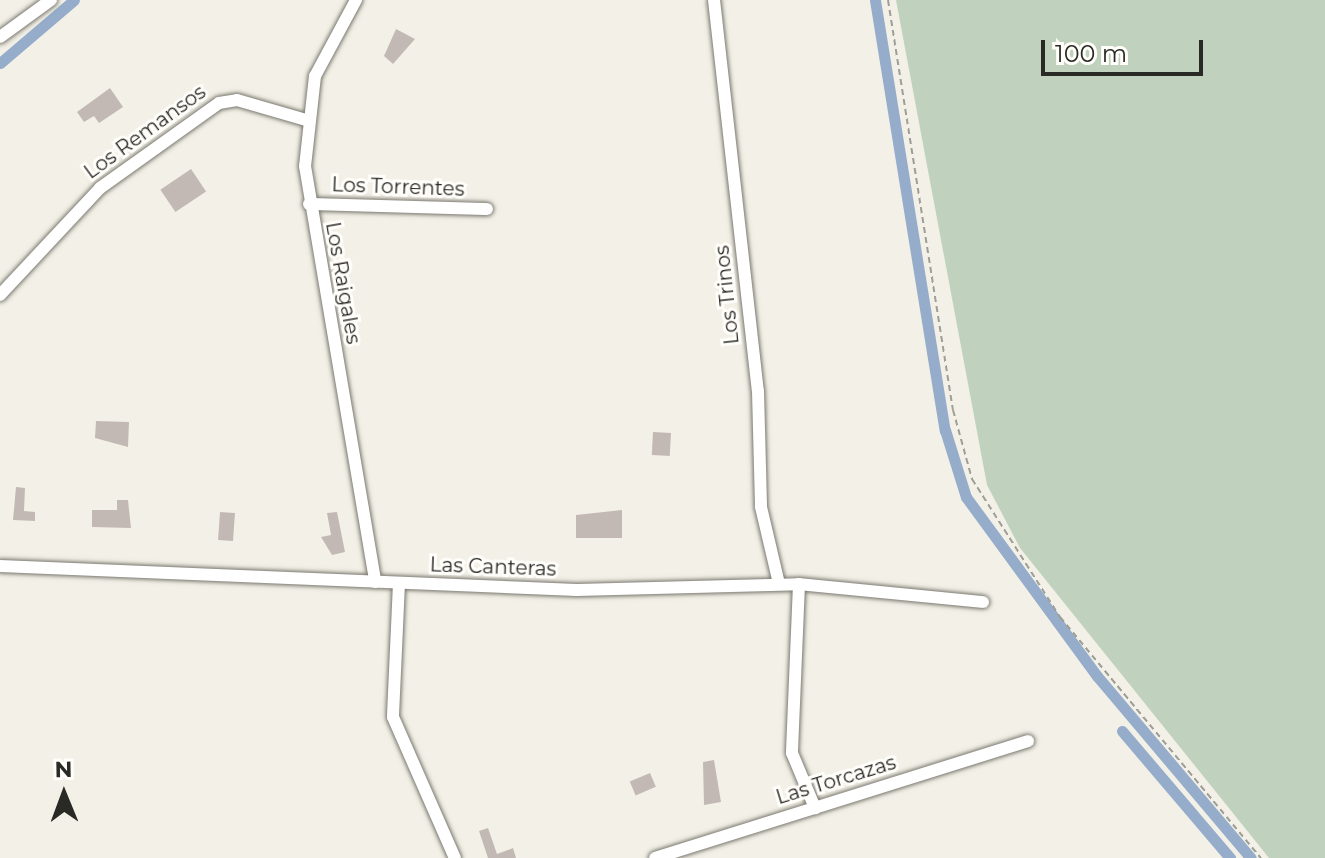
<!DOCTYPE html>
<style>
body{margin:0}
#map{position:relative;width:1325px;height:858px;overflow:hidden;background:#f3f1e7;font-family:Montserrat,sans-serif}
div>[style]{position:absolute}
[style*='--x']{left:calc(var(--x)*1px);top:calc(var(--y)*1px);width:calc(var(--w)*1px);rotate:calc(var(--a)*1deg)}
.green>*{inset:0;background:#c0d2bd}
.canal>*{height:11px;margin:-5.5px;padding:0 5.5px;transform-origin:5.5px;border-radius:5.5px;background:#95accb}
.building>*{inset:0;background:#c3b9b4;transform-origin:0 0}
.path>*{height:2px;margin-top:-1px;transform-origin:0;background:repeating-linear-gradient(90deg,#9f9e96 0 6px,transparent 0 10px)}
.roads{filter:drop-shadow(0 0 2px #7a7870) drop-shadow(0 0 2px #7a7870)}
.minor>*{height:12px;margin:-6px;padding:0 6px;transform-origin:6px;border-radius:6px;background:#fff}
span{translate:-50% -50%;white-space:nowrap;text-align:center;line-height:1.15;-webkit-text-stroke:6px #fffefa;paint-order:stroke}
.street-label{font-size:20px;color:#292925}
.north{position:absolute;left:24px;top:754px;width:80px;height:80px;-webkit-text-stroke:6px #fffefa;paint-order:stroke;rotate:359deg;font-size:22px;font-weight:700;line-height:32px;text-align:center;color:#292925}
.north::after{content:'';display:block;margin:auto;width:28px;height:36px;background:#292925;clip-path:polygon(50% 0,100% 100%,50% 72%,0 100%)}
.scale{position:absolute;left:1041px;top:40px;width:162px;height:36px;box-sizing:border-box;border:4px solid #292925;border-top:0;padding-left:10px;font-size:24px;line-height:28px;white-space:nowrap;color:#292925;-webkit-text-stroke:6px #fffefa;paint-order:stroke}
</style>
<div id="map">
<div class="green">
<i style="clip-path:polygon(896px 0,1325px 0,1325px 858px,1269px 858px,1020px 548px,987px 485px)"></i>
</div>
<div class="canal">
<i style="--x:875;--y:0;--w:436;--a:80.8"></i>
<i style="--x:945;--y:430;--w:70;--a:72.6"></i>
<i style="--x:966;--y:497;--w:222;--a:53.8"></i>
<i style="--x:1097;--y:676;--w:238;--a:49.8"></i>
<i style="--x:0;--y:63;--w:97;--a:-40.4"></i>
<i style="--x:1122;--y:731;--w:167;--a:49.6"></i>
</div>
<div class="building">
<i style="clip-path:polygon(396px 29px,415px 39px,393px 64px,384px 56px)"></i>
<i style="clip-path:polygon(110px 88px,123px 107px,99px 123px,94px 116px,84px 122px,77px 112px)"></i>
<i style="left:191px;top:169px;width:27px;height:37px;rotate:56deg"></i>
<i style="clip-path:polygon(96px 421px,129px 422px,128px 447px,95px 438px)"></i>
<i style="left:653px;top:432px;width:18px;height:23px;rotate:3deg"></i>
<i style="clip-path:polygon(16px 487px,25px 488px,24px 511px,35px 512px,35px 521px,13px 520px)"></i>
<i style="clip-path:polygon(117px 500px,128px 500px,131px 528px,92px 527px,92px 510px,117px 510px)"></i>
<i style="clip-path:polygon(622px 510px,622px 538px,576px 538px,576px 515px)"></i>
<i style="left:220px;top:512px;width:15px;height:28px;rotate:4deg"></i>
<i style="clip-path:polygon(337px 512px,345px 552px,332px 555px,321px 537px,331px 535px,327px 513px)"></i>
<i style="clip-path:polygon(714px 760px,721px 802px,704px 805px,703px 762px)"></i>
<i style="left:650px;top:773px;width:15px;height:22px;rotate:67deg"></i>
<i style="clip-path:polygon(488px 828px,497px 854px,513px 848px,516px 858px,488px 858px,479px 831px)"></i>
</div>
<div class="path">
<i style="--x:888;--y:0;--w:415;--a:81"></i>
<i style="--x:953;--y:410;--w:72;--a:74.6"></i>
<i style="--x:972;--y:479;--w:164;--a:57.5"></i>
<i style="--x:1060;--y:617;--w:314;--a:50.2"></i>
</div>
<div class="roads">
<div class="minor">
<i style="--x:356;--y:0;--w:86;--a:118.3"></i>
<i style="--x:315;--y:76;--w:91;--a:96.3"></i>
<i style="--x:305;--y:166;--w:422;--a:80.4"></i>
<i style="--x:714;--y:0;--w:393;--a:83.6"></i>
<i style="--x:758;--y:391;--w:116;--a:88.5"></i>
<i style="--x:761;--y:507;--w:79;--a:76.8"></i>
<i style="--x:0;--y:37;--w:63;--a:-36"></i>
<i style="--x:309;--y:204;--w:178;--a:1.6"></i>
<i style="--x:0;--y:295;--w:146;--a:-46.9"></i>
<i style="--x:100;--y:188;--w:146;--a:-35.5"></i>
<i style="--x:219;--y:103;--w:18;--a:-9"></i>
<i style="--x:237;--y:100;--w:72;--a:16.2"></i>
<i style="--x:0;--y:566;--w:577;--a:2.38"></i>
<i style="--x:577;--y:590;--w:222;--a:-1.5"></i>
<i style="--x:799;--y:584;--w:185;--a:5.6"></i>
<i style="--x:399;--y:583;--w:134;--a:92.6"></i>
<i style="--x:393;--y:717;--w:154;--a:66.3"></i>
<i style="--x:799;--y:584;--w:169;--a:92.4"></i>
<i style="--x:792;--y:753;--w:60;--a:67.3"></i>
<i style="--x:655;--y:858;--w:391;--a:-17.4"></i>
</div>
</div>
<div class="street-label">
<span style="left:145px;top:132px;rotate:-36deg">Los Remansos</span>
<span style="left:398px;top:187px;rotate:2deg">Los Torrentes</span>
<span style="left:343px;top:283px;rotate:80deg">Los Raigales</span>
<span style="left:727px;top:295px;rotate:-96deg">Los Trinos</span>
<span style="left:493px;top:567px;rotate:2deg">Las Canteras</span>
<span style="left:836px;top:780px;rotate:-17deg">Las Torcazas</span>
</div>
<div class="north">N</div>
<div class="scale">100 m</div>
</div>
